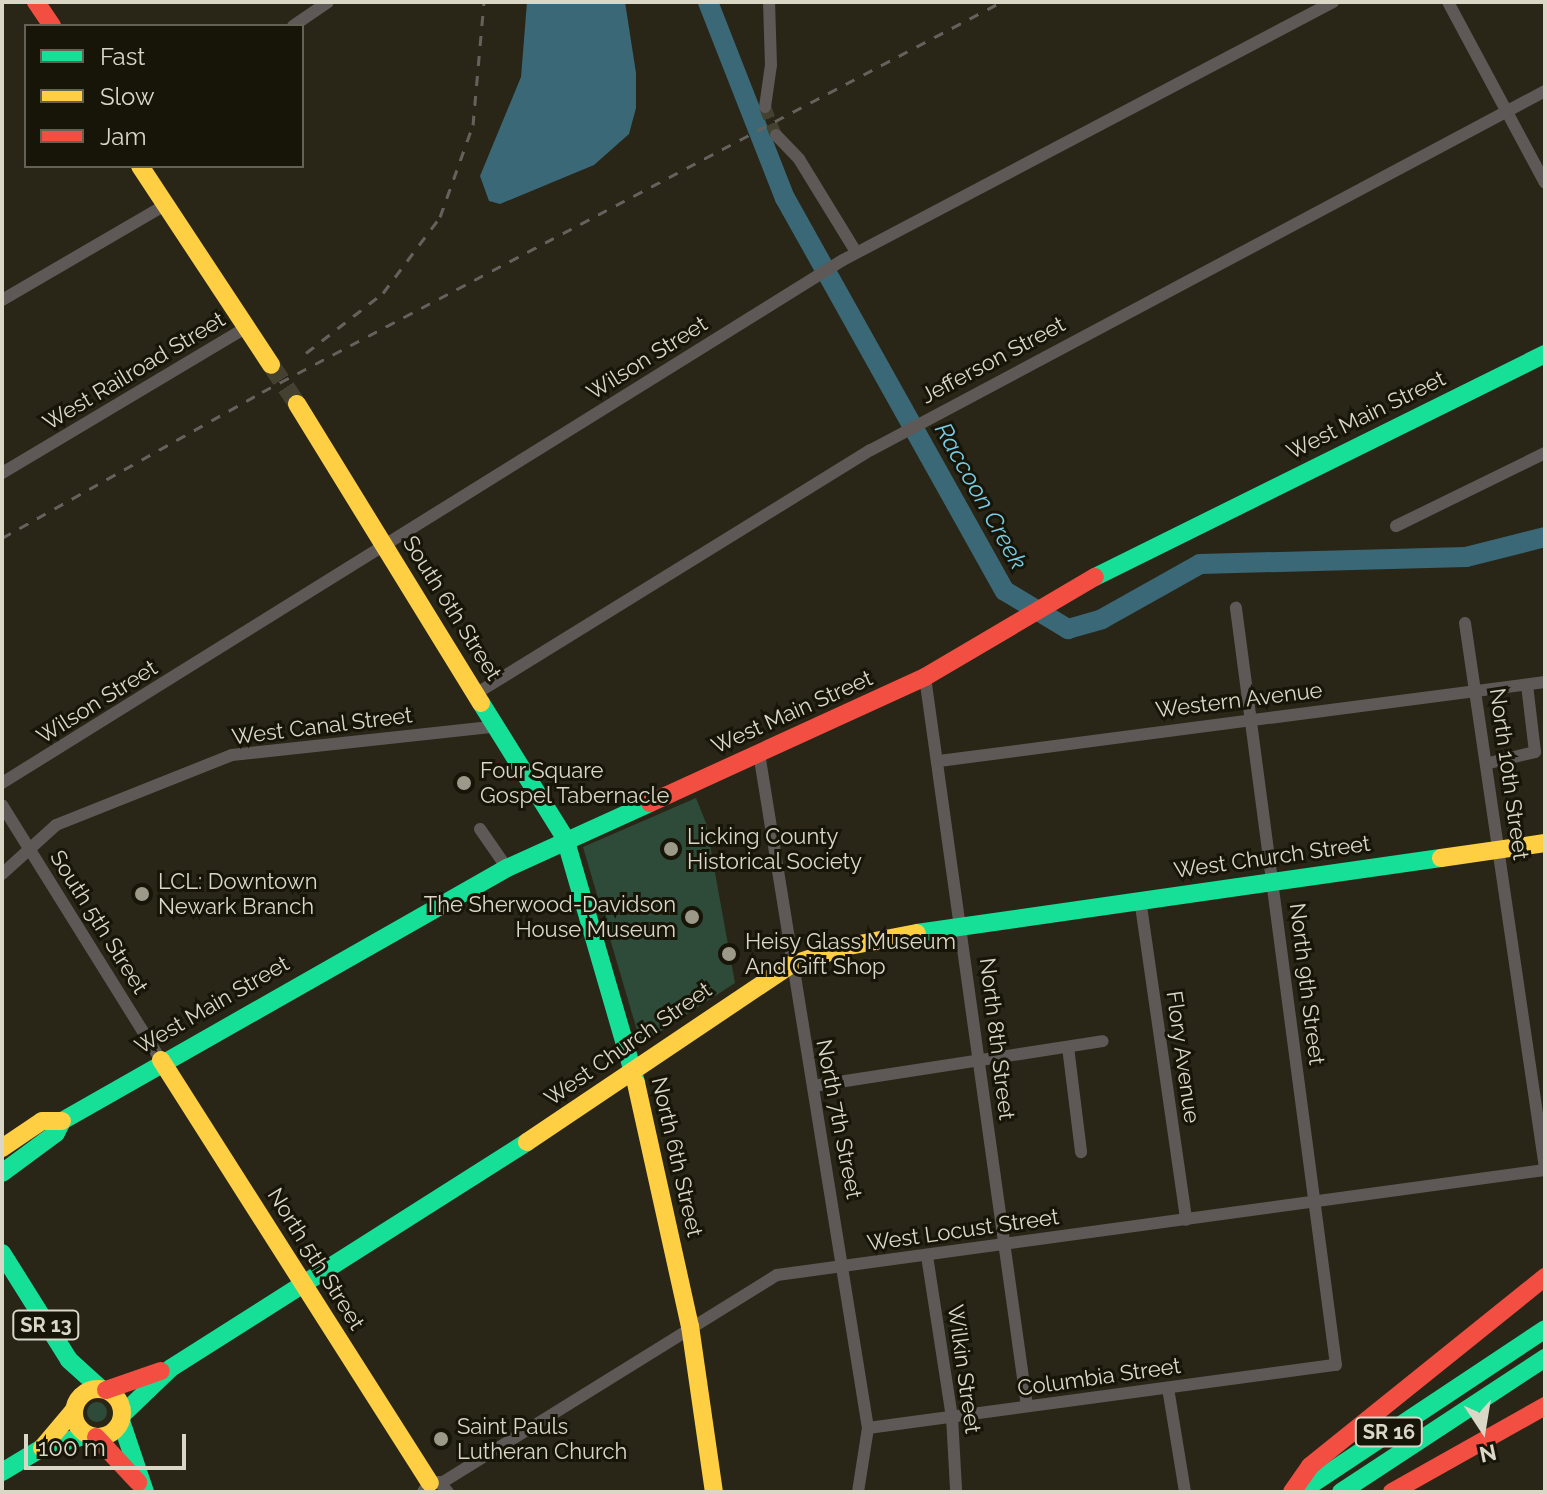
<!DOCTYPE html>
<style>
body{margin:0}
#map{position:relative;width:1547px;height:1494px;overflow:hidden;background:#292617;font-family:Raleway,sans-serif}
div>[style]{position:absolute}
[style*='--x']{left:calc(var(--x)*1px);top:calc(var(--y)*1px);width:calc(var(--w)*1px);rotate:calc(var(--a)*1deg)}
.green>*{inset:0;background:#2e4b3a}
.round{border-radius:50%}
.water>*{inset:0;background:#3a6877}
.river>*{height:20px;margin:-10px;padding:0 10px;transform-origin:10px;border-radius:10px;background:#3a6877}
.street-tunnel>*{height:12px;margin-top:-6px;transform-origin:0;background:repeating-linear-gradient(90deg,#444131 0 12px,transparent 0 18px)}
.secondary-tunnel>*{height:18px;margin-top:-9px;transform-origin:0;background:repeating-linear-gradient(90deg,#444131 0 18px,transparent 0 27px)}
.street>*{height:12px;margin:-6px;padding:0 6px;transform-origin:6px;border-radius:6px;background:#5e5957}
.fast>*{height:18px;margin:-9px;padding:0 9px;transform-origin:9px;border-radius:9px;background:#16e098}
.slow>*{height:18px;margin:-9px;padding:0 9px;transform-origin:9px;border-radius:9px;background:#ffcf43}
.slow>.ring{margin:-9px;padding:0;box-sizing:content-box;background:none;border:18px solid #ffcf43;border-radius:50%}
.jam>*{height:18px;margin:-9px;padding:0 9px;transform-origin:9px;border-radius:9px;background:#f24e42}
.rail>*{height:3px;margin-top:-1.5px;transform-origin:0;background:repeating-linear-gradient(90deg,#65625d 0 10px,transparent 0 20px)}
.dots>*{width:22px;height:22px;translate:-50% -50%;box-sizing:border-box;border:4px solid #171408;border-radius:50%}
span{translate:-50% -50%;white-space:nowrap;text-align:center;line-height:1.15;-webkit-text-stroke:6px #171408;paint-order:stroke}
.shield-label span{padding:2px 6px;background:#171408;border:2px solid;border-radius:6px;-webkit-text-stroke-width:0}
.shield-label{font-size:20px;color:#dad7c7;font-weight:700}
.street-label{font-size:22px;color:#dad7c7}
.poi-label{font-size:22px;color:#dad7c7}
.left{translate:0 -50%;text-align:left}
.right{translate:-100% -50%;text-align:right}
.water-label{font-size:24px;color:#77cde8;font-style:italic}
.frame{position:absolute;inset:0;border:4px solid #dad7c7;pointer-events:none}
.legend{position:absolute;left:24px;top:24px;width:280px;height:144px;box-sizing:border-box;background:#171408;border:2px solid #656254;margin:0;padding:10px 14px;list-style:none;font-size:24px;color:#dad7c7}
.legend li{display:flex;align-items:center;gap:16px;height:40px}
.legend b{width:40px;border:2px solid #656254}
.north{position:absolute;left:1443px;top:1390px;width:80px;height:80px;-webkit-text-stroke:6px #171408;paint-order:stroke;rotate:168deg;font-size:22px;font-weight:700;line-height:32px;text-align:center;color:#dad7c7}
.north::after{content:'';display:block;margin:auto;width:28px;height:36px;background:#dad7c7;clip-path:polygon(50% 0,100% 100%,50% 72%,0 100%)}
.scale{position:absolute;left:24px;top:1434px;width:162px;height:36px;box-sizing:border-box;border:4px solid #dad7c7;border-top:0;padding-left:10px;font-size:24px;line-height:28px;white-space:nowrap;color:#dad7c7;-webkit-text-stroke:6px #171408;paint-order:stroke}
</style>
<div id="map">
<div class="green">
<i style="clip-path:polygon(696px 798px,706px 823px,735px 983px,641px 1044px,583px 847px)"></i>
<i class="round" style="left:87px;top:1402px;width:20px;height:20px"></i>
</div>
<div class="water">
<i style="clip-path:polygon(527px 2px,625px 2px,636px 73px,636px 108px,629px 134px,594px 165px,500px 204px,489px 201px,480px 176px,521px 77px)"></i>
</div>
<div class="river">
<i style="--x:708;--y:2;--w:211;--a:68.6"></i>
<i style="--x:785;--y:198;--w:450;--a:60.8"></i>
<i style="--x:1005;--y:591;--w:74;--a:31.1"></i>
<i style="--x:1068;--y:629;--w:35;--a:-16"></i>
<i style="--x:1102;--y:619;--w:112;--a:-29.3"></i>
<i style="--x:1200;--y:564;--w:266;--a:-1.5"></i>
<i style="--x:1466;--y:557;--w:81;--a:-14.2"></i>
</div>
<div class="street-tunnel">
<i style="--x:765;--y:107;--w:30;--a:69"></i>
</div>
<div class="secondary-tunnel">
<i style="--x:271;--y:365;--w:47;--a:56.3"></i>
</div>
<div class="street">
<i style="--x:1448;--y:2;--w:205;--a:61.8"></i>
<i style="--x:293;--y:26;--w:42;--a:-34.4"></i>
<i style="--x:765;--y:107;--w:42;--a:-81.9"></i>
<i style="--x:771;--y:65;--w:63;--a:-91.8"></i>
<i style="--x:776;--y:135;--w:33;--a:46"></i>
<i style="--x:799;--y:159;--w:109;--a:58.5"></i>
<i style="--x:2;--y:300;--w:189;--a:-30.2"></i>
<i style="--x:2;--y:473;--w:283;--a:-30.8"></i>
<i style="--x:1396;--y:526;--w:166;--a:-26.1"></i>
<i style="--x:1465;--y:623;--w:551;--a:81.65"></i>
<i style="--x:925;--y:677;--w:736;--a:82.04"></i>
<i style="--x:477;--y:693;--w:463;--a:-31.7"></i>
<i style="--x:871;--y:450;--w:764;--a:-28.04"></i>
<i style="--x:759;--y:753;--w:684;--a:80.83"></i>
<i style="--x:868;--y:1428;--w:65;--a:98.9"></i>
<i style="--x:939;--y:761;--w:611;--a:-7.43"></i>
<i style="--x:1489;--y:763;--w:47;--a:-13.4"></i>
<i style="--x:1535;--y:752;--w:67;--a:-96.8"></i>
<i style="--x:2;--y:783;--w:990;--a:-31.88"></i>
<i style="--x:843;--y:260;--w:554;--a:-27.77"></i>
<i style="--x:2;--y:805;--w:301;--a:58.1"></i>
<i style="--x:480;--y:829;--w:47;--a:55.3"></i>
<i style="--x:2;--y:874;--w:73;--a:-42.2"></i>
<i style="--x:56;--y:825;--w:189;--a:-21.7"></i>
<i style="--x:232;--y:755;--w:267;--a:-6.2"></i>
<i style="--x:1140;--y:899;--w:324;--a:81.8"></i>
<i style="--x:1068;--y:1047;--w:106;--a:82.9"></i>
<i style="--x:813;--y:1086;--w:293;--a:-8.8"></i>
<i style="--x:927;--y:1256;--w:163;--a:81.2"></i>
<i style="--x:952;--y:1417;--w:72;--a:86.8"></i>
<i style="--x:1168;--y:1388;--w:105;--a:80.7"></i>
<i style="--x:868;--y:1428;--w:472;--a:-7.7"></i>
<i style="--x:1336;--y:1365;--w:764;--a:-97.53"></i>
<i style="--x:443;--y:1482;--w:393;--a:-31.8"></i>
<i style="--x:777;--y:1275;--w:775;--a:-7.79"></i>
<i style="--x:423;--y:1492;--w:9;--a:-58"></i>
<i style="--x:428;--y:1484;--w:11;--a:-10"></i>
<i style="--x:439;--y:1482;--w:13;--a:48"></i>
</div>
<div class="fast">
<i style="--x:1095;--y:577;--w:502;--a:-26.36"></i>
<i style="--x:481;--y:703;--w:159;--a:58.1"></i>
<i style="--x:565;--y:838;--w:255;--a:73.8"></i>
<i style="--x:917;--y:933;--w:529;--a:-8.15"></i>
<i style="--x:62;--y:1121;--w:512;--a:-29.62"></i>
<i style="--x:507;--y:868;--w:157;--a:-24.4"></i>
<i style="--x:2;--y:1173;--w:67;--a:-36.5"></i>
<i style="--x:56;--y:1133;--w:13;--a:-63"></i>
<i style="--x:2;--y:1253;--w:126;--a:57.9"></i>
<i style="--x:69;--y:1360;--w:42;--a:42.1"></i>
<i style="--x:123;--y:1414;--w:66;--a:-43.8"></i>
<i style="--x:171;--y:1368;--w:422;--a:-32.4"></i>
<i style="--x:121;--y:1421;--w:75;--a:71.3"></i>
<i style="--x:2;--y:1472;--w:47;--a:-31"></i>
<i style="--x:42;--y:1448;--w:48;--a:-15.8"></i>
<i style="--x:1300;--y:1492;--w:294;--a:-33.6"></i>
<i style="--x:1341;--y:1492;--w:244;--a:-33.3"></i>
</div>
<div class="slow">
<i style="--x:140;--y:166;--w:238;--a:56.6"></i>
<i style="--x:297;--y:404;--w:351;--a:58.4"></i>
<i style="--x:1441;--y:858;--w:105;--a:-8.2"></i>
<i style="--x:161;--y:1060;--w:501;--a:57.55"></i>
<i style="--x:636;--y:1083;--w:249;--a:77.5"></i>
<i style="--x:690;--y:1326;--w:168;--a:81.8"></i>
<i style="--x:527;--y:1142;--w:317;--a:-33.9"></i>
<i style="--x:790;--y:965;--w:62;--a:-17.9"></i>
<i style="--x:849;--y:946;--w:69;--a:-10.8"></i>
<i style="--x:2;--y:1148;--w:48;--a:-34"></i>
<i style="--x:42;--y:1121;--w:20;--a:0"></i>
<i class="ring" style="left:74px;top:1389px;width:30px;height:30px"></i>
<i style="--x:42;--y:1448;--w:50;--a:-49.9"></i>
</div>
<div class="jam">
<i style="--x:36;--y:2;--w:29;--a:56"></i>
<i style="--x:650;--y:803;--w:302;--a:-24.6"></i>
<i style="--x:925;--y:677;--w:197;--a:-30.5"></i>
<i style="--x:106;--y:1390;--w:58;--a:-19.1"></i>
<i style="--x:96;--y:1437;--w:62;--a:47"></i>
<i style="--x:1292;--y:1492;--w:32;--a:-55"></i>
<i style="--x:1310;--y:1466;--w:302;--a:-38.8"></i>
<i style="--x:1392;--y:1492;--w:176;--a:-29.3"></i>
</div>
<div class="rail">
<i style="--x:306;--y:353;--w:98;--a:-37.9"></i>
<i style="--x:383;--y:293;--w:95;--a:-53.1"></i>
<i style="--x:440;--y:217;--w:98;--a:-70.3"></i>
<i style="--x:473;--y:125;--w:123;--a:-84.9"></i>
<i style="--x:2;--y:538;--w:298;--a:-29.3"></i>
<i style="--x:262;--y:392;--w:836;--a:-27.82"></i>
</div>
<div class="dots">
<i style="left:464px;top:783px;background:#9c9989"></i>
<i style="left:671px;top:849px;background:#9c9989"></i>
<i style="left:142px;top:894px;background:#9c9989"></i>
<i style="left:692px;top:917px;background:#9c9989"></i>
<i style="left:729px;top:954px;background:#9c9989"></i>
<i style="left:441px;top:1439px;background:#9c9989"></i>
</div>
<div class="shield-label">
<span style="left:46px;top:1325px">SR 13</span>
<span style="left:1389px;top:1432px">SR 16</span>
</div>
<div class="street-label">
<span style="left:647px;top:358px;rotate:-32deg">Wilson Street</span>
<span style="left:993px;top:360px;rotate:-28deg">Jefferson Street</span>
<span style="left:134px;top:371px;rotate:-31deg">West Railroad Street</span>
<span style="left:1366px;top:415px;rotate:-26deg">West Main Street</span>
<span style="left:452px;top:608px;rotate:58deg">South 6th Street</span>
<span style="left:1239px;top:700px;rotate:-7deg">Western Avenue</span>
<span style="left:97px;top:702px;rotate:-32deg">Wilson Street</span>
<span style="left:792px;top:712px;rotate:-24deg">West Main Street</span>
<span style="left:322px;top:726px;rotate:-7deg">West Canal Street</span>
<span style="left:1509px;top:774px;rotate:82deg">North 10th Street</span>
<span style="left:1272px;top:857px;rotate:-8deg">West Church Street</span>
<span style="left:99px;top:922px;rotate:58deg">South 5th Street</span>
<span style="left:1307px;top:984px;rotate:83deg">North 9th Street</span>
<span style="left:212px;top:1005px;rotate:-30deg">West Main Street</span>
<span style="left:997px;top:1039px;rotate:83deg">North 8th Street</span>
<span style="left:628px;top:1044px;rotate:-35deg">West Church Street</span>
<span style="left:1183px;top:1057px;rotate:82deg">Flory Avenue</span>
<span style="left:839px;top:1119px;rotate:79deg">North 7th Street</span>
<span style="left:677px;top:1157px;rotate:77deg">North 6th Street</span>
<span style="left:963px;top:1230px;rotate:-8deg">West Locust Street</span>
<span style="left:316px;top:1259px;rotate:58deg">North 5th Street</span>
<span style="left:964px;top:1369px;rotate:82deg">Wilkin Street</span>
<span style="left:1099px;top:1377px;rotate:-8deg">Columbia Street</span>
</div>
<div class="poi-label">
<span class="left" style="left:480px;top:783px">Four Square<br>Gospel Tabernacle</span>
<span class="left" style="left:687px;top:849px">Licking County<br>Historical Society</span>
<span class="left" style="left:158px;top:894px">LCL: Downtown<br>Newark Branch</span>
<span class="right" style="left:676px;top:917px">The Sherwood-Davidson<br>House Museum</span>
<span class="left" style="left:745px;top:954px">Heisy Glass Museum<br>And Gift Shop</span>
<span class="left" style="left:457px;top:1439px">Saint Pauls<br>Lutheran Church</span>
</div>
<div class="water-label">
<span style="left:981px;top:496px;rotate:61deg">Raccoon Creek</span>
</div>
<div class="frame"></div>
<ul class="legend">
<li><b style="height:10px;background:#16e098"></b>Fast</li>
<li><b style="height:10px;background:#ffcf43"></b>Slow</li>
<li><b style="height:10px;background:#f24e42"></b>Jam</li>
</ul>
<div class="north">N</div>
<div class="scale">100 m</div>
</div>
